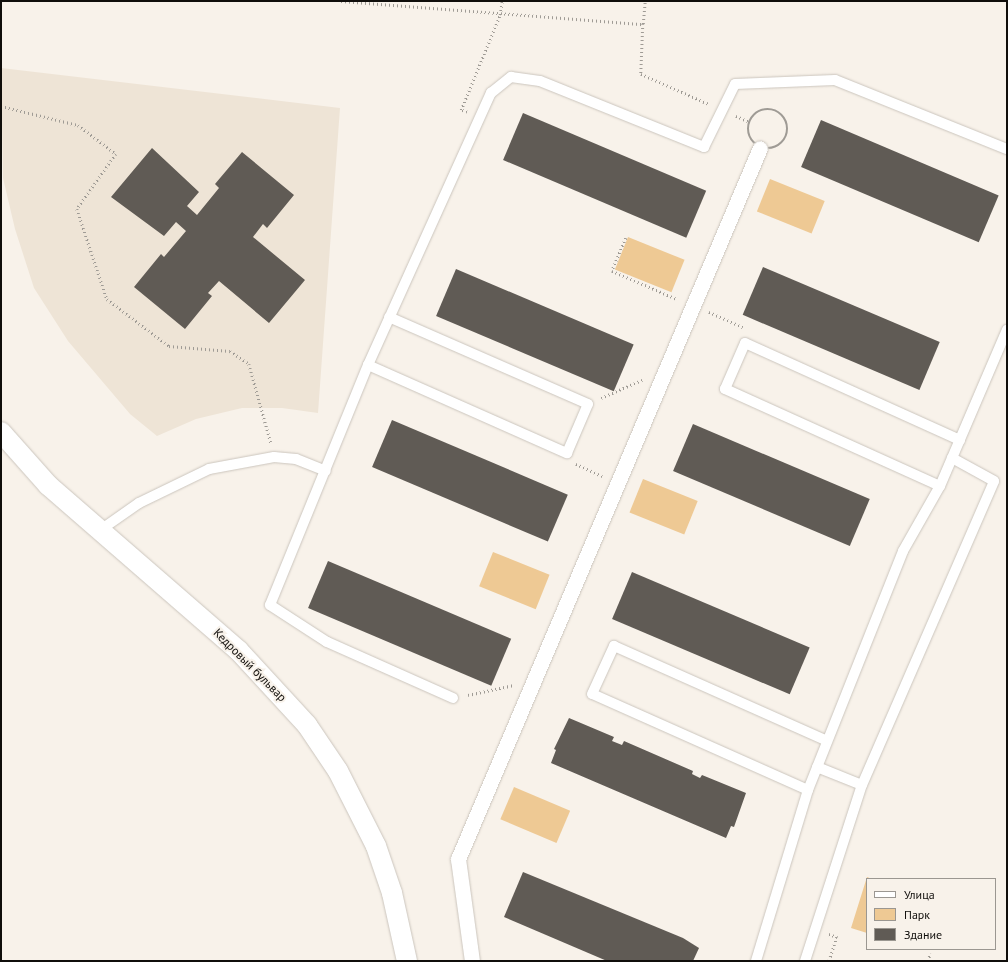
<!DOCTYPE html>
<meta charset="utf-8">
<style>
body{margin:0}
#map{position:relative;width:1008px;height:962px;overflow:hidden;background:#f8f2ea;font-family:"PT Sans",sans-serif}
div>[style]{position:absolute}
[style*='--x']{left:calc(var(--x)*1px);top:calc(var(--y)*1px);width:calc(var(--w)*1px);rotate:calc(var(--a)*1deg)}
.built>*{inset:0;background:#eee4d6}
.green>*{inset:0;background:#eec994;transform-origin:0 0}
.building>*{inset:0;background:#605b55;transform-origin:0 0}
.path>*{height:2.5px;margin-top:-1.25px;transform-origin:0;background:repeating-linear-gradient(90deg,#9f9b95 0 1px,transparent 0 4px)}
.path>.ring{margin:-1.25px;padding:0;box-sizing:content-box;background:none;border:2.5px solid #9f9b95;border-radius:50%}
.roads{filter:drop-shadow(0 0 1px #cbc5bd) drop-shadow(0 0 1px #cbc5bd)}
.service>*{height:10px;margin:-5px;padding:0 5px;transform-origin:5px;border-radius:5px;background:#fff}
.pedestrian>*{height:15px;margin:-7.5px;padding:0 7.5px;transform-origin:7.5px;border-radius:7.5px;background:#fff}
.minor>*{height:20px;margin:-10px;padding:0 10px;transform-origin:10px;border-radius:10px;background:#fff}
span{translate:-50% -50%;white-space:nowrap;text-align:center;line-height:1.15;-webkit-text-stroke:4px #f8f2ea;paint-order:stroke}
.street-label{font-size:12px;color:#100e0b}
.frame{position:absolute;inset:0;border:2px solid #100e0b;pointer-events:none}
.legend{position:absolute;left:866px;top:878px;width:130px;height:72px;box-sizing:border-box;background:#f8f2ea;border:1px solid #9b9791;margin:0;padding:5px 7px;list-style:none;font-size:12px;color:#100e0b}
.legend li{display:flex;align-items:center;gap:8px;height:20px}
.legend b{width:20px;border:1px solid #9b9791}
</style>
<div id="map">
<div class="built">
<i style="clip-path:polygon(1px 68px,340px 108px,318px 413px,282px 408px,242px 408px,196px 419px,157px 436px,130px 414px,68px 341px,34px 288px,15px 229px,3px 178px)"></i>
</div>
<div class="green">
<i style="left:770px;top:179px;width:59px;height:35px;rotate:22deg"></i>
<i style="left:628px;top:237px;width:61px;height:35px;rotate:22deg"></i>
<i style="left:643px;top:479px;width:59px;height:36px;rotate:22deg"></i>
<i style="left:493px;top:552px;width:61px;height:37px;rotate:22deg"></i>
<i style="left:514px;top:787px;width:61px;height:35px;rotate:23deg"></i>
<i style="clip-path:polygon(867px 877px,872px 879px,867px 879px,867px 933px,851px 928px)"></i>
</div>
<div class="building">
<i style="left:523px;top:113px;width:199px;height:51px;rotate:23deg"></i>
<i style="left:821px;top:120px;width:193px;height:51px;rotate:23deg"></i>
<i style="clip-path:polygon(152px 148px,199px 192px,187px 206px,197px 215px,219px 188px,215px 184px,242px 152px,294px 195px,267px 228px,263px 224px,253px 237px,305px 280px,269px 323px,219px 281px,208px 293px,212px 296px,185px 329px,134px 287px,161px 254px,164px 257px,186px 231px,176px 222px,164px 236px,111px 197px)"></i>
<i style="left:763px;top:267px;width:192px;height:52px;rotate:23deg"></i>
<i style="left:456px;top:269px;width:193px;height:51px;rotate:23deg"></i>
<i style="left:392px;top:420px;width:191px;height:51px;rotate:23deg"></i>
<i style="left:693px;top:424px;width:192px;height:51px;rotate:23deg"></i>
<i style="left:328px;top:561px;width:199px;height:51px;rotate:23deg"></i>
<i style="left:632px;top:572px;width:193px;height:51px;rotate:23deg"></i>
<i style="clip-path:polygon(569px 718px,614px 737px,612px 741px,622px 745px,624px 741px,693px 771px,692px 774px,700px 778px,702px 775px,746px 793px,734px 827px,731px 826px,726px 838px,551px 763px,556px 750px,554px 749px)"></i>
<i style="clip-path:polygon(523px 872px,683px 938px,699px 948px,693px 961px,607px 961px,504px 917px)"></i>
</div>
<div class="path">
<i style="--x:341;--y:1;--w:303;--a:4.4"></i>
<i style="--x:643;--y:24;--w:50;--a:92.3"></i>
<i style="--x:641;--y:74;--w:74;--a:23.8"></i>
<i style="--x:643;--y:24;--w:23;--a:-85"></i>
<i style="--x:1;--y:106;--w:79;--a:13.9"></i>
<i style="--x:78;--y:125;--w:48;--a:37.3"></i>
<i style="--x:116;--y:154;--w:67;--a:125.3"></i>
<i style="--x:77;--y:209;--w:95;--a:71.6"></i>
<i style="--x:107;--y:299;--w:78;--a:37.2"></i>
<i style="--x:169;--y:346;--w:61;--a:4.7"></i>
<i style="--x:230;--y:351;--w:23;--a:34"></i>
<i style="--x:249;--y:364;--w:82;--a:74.4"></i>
<i class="ring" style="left:748px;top:109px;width:37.5px;height:37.5px"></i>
<i style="--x:467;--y:112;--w:6;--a:-162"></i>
<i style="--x:461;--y:110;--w:103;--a:-67.7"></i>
<i style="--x:500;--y:15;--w:14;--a:-82"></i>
<i style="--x:736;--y:116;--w:13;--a:23"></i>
<i style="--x:626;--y:238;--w:36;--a:113"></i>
<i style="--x:612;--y:271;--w:71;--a:23.3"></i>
<i style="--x:709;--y:312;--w:37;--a:24"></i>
<i style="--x:601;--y:398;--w:45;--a:-23.7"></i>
<i style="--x:576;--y:464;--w:29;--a:25"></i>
<i style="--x:468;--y:695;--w:47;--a:-12.3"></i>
<i style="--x:829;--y:934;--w:9;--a:21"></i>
<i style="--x:837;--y:937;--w:25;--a:108"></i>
<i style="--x:928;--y:961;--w:8;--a:-76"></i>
</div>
<div class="roads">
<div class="service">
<i style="--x:368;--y:365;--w:218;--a:23.9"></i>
<i style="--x:567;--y:453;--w:53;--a:-66.8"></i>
<i style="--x:588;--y:404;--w:217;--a:-156.4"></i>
<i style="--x:940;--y:486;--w:236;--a:-155.7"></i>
<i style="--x:725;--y:389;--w:50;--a:-66.5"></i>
<i style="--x:745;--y:343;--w:236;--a:24.3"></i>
<i style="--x:99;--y:531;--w:49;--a:-35"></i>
<i style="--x:139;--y:503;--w:78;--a:-25.9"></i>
<i style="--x:209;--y:469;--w:66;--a:-10.5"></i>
<i style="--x:274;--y:457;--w:22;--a:5"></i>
<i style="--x:296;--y:459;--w:32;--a:22"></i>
<i style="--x:453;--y:698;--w:138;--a:-156"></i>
<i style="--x:327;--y:642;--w:68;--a:-147"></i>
<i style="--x:270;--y:605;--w:259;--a:-67.8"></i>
<i style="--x:368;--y:365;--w:299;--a:-65.7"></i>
<i style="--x:491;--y:93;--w:26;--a:-39"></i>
<i style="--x:511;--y:77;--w:29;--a:8"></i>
<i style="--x:540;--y:81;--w:177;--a:21.9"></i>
<i style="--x:704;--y:147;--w:70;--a:-63.8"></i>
<i style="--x:735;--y:84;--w:100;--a:-2.3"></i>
<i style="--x:835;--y:80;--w:185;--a:21.9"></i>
<i style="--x:817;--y:767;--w:48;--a:21.8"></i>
<i style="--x:808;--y:790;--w:236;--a:-156"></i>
<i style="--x:592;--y:694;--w:53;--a:-65.4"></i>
<i style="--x:614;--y:646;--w:233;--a:24"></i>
<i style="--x:756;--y:961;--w:179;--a:-73.1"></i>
<i style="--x:808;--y:790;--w:257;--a:-68.3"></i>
<i style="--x:903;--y:551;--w:75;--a:-60.4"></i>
<i style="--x:940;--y:486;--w:170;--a:-66.8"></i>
<i style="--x:805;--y:961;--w:185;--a:-72.1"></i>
<i style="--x:862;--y:785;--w:331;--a:-66.5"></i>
<i style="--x:994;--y:481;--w:48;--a:-151.3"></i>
</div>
<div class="pedestrian">
<i style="--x:472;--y:961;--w:103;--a:-97.8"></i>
<i style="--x:458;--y:859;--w:772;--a:-66.99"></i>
</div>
<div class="minor">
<i style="--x:1;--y:432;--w:71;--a:48.4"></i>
<i style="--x:48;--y:485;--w:252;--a:41"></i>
<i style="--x:238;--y:650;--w:102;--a:47.4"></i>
<i style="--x:307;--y:725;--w:55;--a:56"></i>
<i style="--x:338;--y:771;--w:84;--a:63.1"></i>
<i style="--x:376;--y:846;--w:50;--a:71.2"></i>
<i style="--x:392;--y:893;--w:70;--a:77.6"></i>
</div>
</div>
<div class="street-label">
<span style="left:250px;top:665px;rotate:45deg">Кедровый бульвар</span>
</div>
<div class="frame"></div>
<ul class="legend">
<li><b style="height:5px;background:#fff"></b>Улица</li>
<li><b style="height:11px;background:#eec994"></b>Парк</li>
<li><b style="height:11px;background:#605b55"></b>Здание</li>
</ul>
</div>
